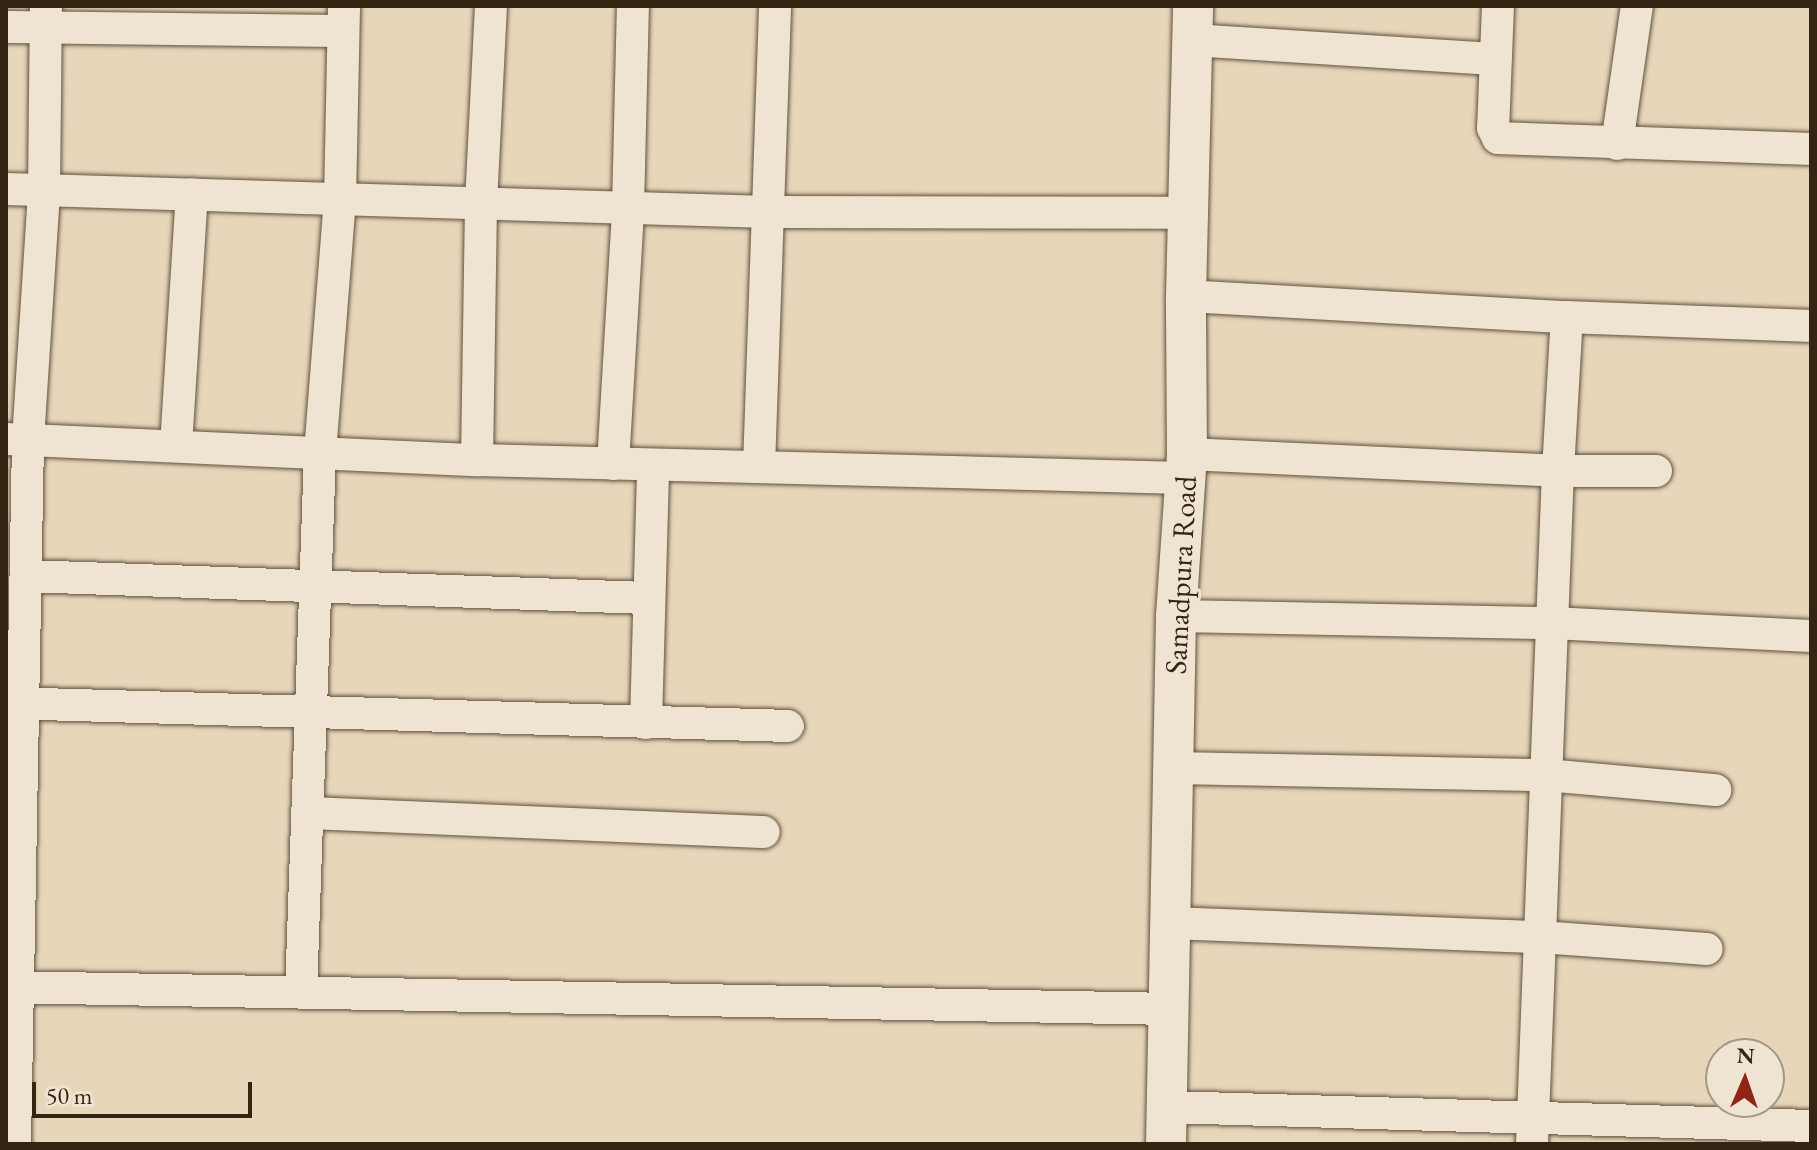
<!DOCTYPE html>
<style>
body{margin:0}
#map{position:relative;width:1817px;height:1150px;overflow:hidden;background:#e7d6ba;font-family:"EB Garamond",serif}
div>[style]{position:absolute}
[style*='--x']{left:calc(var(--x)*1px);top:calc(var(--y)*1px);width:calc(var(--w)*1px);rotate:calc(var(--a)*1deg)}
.roads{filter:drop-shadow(0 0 2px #61513c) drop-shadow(0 0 2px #61513c)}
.minor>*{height:32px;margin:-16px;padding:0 16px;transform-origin:16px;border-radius:16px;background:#efe4d2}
.tertiary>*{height:40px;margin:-20px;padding:0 20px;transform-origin:20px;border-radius:20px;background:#efe4d2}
span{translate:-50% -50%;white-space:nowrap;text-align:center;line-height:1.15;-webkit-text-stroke:6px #efe4d2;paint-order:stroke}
.street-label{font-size:30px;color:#342512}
.frame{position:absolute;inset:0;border:8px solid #342512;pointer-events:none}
.north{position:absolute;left:1705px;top:1038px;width:80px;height:80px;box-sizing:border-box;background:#efe4d2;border:2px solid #a49885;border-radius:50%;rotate:2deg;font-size:22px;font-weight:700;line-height:32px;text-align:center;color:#342512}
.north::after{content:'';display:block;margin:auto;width:28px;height:36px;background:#8f2418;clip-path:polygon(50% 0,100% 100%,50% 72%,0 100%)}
.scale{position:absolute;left:32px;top:1082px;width:220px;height:36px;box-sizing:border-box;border:4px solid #342512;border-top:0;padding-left:10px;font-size:24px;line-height:28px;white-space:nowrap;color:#342512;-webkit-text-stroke:6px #efe4d2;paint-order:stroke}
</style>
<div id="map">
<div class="roads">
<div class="minor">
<i style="--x:1498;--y:6;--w:122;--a:92.3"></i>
<i style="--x:1493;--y:128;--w:11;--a:63"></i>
<i style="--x:1498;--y:138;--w:313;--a:2"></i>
<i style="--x:6;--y:27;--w:337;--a:0.7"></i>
<i style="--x:1192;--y:40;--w:302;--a:3.6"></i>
<i style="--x:1617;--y:144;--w:139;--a:-81.8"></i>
<i style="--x:6;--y:189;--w:763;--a:1.73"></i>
<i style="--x:769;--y:212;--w:419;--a:0.1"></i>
<i style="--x:1186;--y:296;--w:382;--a:3.2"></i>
<i style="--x:6;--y:439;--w:471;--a:2.6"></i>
<i style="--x:477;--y:460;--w:707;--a:1.46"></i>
<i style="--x:176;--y:446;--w:252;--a:-86.4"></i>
<i style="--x:1187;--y:454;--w:371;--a:2.6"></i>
<i style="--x:1558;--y:471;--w:98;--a:0"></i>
<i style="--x:477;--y:460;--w:257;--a:-89.1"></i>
<i style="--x:481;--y:203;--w:197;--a:-87.1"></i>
<i style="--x:613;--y:464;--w:256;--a:-86.6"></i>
<i style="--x:628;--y:208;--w:202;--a:-88.6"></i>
<i style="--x:759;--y:467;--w:461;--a:-88"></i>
<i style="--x:26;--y:576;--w:620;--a:2.03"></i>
<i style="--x:1176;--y:616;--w:376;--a:1.1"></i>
<i style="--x:1552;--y:623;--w:259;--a:2.9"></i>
<i style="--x:6;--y:703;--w:782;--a:1.68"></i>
<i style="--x:646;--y:723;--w:258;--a:-88.4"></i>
<i style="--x:1174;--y:768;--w:372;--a:1.1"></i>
<i style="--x:1546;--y:775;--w:170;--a:5.1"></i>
<i style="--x:308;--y:813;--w:456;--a:2.4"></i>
<i style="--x:1170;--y:923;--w:370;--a:2.2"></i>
<i style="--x:1540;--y:937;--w:167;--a:4.1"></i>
<i style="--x:6;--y:987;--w:1163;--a:1.08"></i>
<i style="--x:301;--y:992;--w:539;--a:-87.98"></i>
<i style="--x:320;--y:453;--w:255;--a:-85.5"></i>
<i style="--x:340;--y:199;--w:193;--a:-88.8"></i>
<i style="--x:1168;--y:1107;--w:643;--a:1.69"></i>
<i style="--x:15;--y:1144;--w:704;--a:-88.94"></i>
<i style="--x:28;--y:440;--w:250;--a:-86.3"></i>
<i style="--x:44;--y:191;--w:185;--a:-89.4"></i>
<i style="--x:1532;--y:1144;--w:674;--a:-87.79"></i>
<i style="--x:1558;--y:471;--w:154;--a:-86.7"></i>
<i style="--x:1567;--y:317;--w:244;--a:2.1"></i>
</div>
<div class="tertiary">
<i style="--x:1166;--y:1144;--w:528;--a:-88.91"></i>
<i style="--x:1176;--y:616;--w:162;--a:-86.1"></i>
<i style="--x:1187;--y:454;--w:158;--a:-90.4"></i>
<i style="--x:1186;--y:296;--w:290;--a:-88.6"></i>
</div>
</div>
<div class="street-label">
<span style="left:1181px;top:575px;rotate:-87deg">Samadpura Road</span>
</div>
<div class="frame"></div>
<div class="north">N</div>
<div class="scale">50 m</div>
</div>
